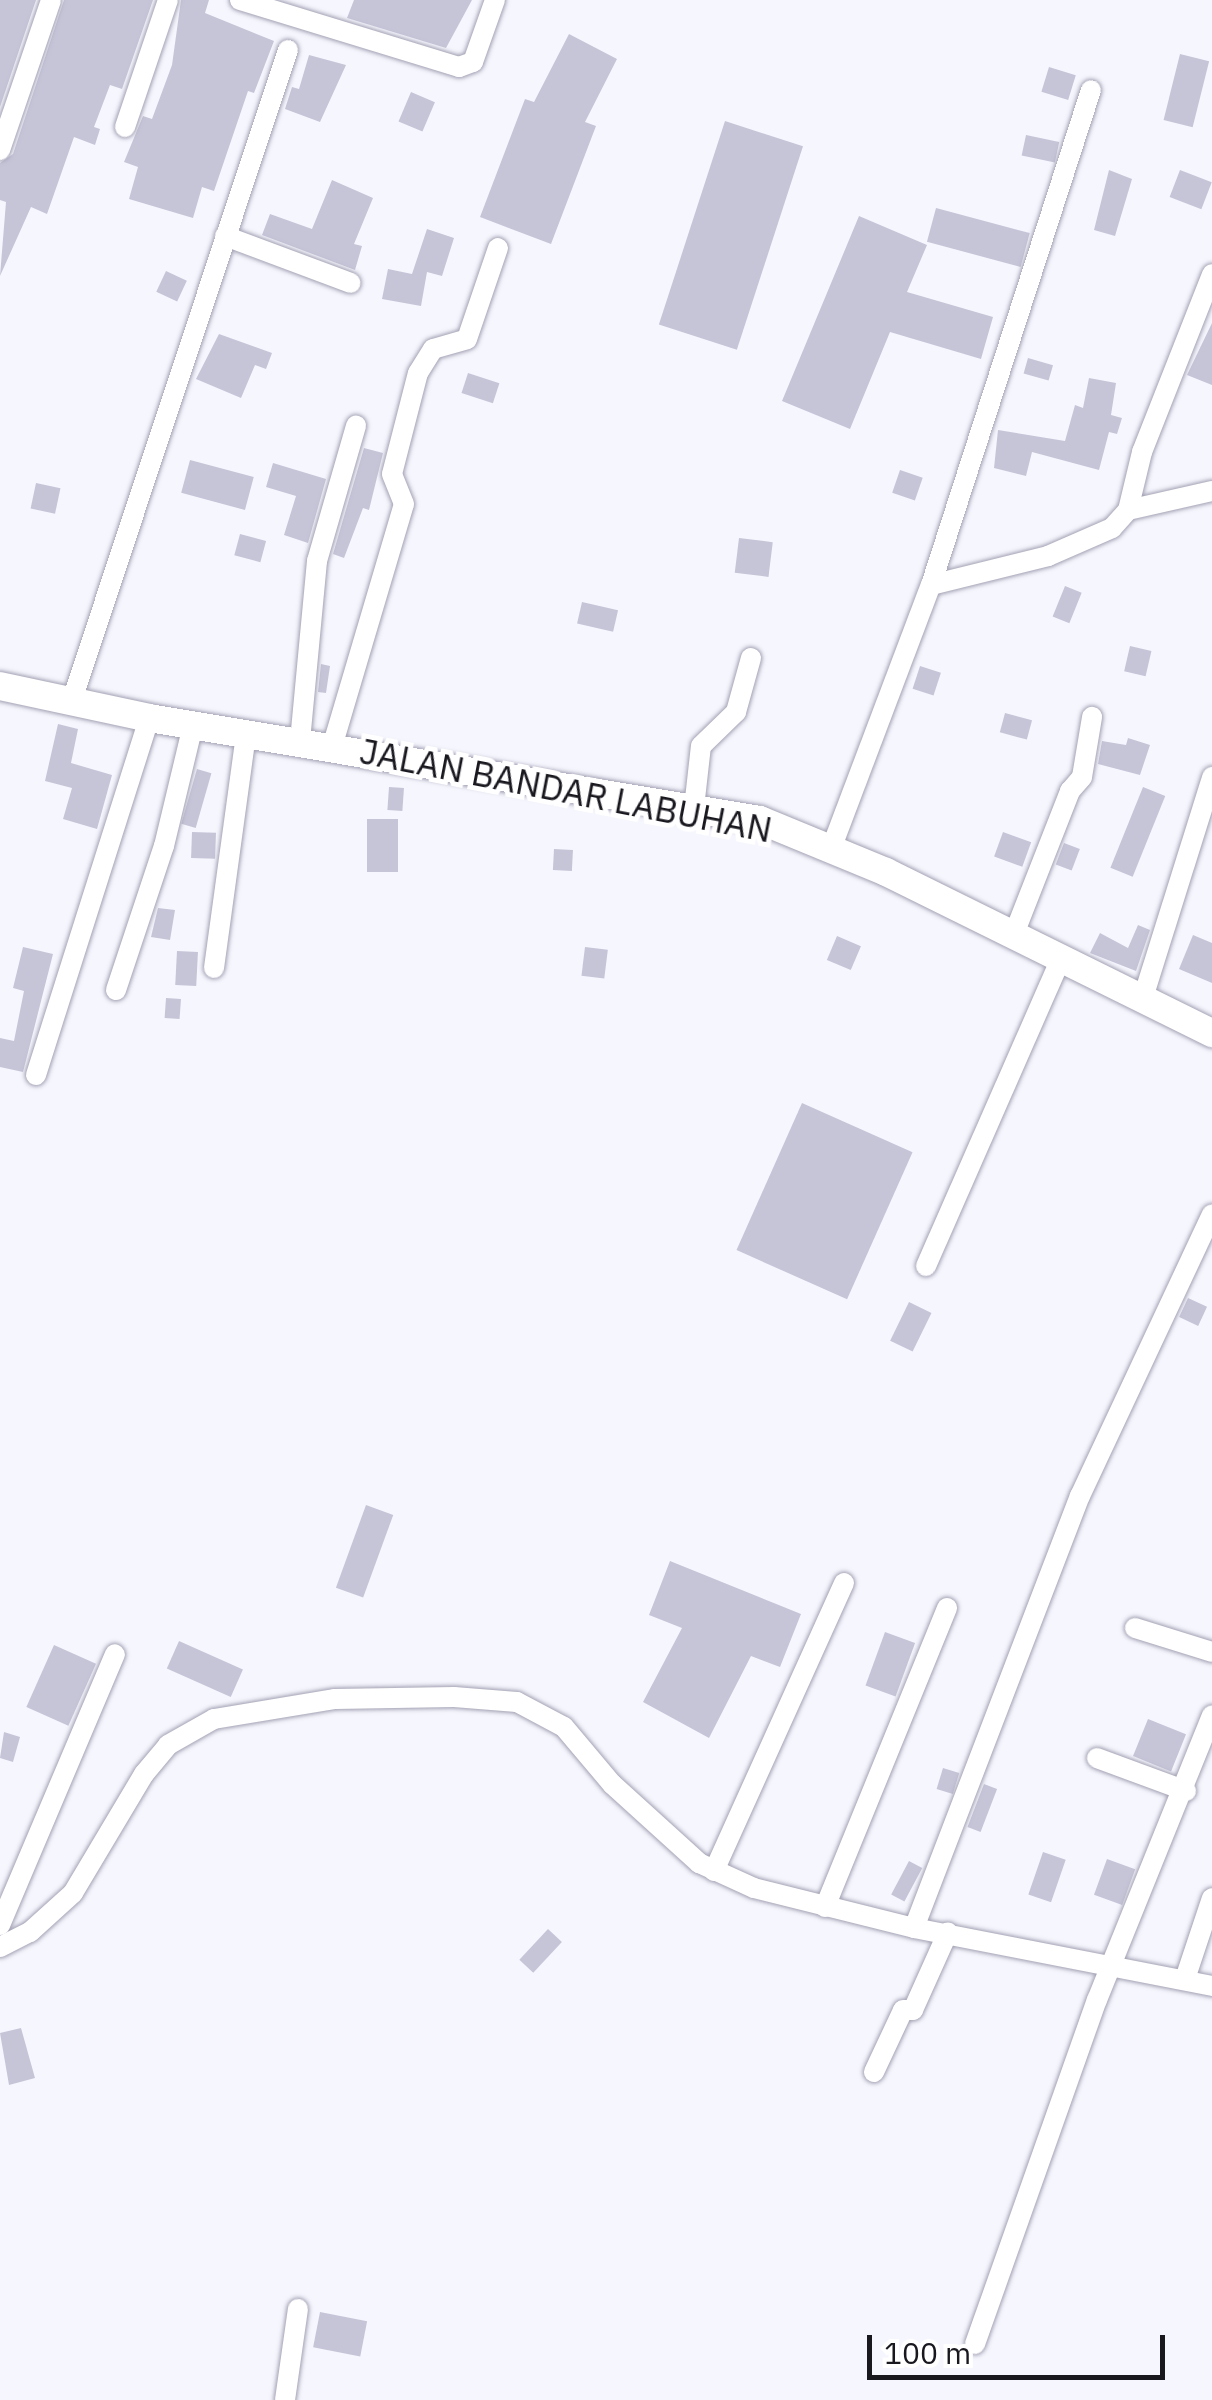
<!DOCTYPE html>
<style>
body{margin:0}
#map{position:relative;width:1212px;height:2400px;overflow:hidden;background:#f6f6fe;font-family:"IBM Plex Sans",sans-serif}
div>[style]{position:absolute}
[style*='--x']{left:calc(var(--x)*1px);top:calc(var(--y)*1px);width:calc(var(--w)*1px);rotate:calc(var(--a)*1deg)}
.building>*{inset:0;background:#c6c5d8;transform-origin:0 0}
.roads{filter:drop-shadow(0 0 2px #a2a1b3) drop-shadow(0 0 2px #a2a1b3)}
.street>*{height:20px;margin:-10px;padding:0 10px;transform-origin:10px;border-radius:10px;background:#fff}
.secondary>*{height:28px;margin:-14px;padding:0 14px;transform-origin:14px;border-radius:14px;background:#fff}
span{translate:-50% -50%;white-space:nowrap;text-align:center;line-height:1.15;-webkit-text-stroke:10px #fff;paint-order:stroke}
.street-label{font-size:35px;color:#19181f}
.scale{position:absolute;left:867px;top:2335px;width:298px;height:45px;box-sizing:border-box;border:5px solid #19181f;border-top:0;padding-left:12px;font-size:30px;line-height:35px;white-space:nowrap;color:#19181f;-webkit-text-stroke:8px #fff;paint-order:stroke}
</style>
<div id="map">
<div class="building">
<i style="clip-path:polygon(0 0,36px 0,0 107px)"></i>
<i style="clip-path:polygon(64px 0,153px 0,122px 89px,110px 85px,94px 127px,100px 129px,95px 145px,74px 137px,47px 214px,31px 207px,0 276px,6px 202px,0 200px,0 163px,13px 154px)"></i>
<i style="clip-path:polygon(181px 0,209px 0,205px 13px,274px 41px,254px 93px,248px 91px,214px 191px,202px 187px,193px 218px,129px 199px,138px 167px,124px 162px,143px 116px,152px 119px,172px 65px)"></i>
<i style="clip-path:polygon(354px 0,472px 0,446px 48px,347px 18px)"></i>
<i style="clip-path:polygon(569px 34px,617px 59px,585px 122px,596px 126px,551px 244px,480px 217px,525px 99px,534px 102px)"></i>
<i style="left:1180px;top:54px;width:30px;height:68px;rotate:14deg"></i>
<i style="clip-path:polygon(309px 55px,346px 65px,320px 122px,285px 109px,292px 87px,299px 89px)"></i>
<i style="left:1049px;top:67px;width:28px;height:26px;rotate:17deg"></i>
<i style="left:411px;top:92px;width:26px;height:32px;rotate:23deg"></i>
<i style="left:725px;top:121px;width:82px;height:214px;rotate:18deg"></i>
<i style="left:1026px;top:135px;width:34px;height:21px;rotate:12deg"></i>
<i style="clip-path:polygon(1109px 170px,1132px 179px,1115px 236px,1094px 230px)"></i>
<i style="left:1180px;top:170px;width:34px;height:29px;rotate:21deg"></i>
<i style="clip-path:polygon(332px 180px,373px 198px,354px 244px,362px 246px,355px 270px,262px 235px,270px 214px,312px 229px)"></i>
<i style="left:936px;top:208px;width:97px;height:35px;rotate:15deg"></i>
<i style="clip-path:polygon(859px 216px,927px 245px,907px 292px,993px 317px,981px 359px,890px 332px,850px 429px,782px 401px)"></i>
<i style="clip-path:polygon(427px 229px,454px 238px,442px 276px,427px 272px,421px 306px,382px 299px,388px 269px,412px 274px)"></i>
<i style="left:166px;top:271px;width:23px;height:23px;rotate:25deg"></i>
<i style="clip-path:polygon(1212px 323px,1212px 385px,1187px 375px)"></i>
<i style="clip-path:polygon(219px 334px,272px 353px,266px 369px,255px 365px,241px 398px,196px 379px)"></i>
<i style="left:1028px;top:358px;width:26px;height:16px;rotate:16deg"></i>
<i style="left:468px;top:373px;width:33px;height:21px;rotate:18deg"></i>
<i style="clip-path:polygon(1089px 378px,1116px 383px,1111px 415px,1122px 418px,1117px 434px,1109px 432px,1099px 470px,1032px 452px,1026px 476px,994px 468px,998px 430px,1065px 441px,1075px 405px,1083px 408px)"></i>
<i style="clip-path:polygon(364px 448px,383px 453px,369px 510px,363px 508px,344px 558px,333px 554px)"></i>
<i style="left:190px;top:460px;width:66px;height:34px;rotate:15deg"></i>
<i style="clip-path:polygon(273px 463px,326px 479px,308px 543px,284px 535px,296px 496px,266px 487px)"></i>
<i style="left:900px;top:470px;width:24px;height:24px;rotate:19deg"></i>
<i style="left:36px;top:483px;width:25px;height:26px;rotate:12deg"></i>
<i style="left:240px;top:534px;width:27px;height:22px;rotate:15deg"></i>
<i style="left:739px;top:538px;width:34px;height:35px;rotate:7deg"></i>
<i style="left:1065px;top:586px;width:18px;height:33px;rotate:22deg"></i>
<i style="left:582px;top:602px;width:37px;height:22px;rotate:13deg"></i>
<i style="left:1130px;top:646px;width:22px;height:26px;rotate:13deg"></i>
<i style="clip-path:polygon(321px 664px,330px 666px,326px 693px,318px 692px)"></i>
<i style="left:920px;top:666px;width:22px;height:24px;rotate:18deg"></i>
<i style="left:1005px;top:713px;width:28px;height:20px;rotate:15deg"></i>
<i style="clip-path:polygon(58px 724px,78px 729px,71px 763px,112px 775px,97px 829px,63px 819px,72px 788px,45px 781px)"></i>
<i style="clip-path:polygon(1128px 738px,1150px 745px,1140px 775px,1098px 764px,1102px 741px,1126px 745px)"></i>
<i style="left:197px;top:769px;width:15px;height:57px;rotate:16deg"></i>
<i style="left:389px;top:787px;width:15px;height:23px;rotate:4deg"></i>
<i style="left:1143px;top:787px;width:24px;height:87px;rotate:22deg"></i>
<i style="left:367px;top:819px;width:31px;height:53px"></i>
<i style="left:192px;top:832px;width:24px;height:26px;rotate:2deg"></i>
<i style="left:1003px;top:832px;width:30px;height:26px;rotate:20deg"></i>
<i style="left:1064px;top:843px;width:17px;height:23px;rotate:21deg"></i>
<i style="left:554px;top:849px;width:19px;height:21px;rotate:3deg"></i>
<i style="clip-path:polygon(158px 908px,175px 910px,170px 940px,151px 937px)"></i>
<i style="clip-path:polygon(1138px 925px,1150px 930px,1136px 971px,1090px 953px,1100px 933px,1128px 948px)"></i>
<i style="clip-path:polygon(1193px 935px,1212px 943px,1212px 983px,1179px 969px)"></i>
<i style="left:837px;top:936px;width:26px;height:26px;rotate:23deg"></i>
<i style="clip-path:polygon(23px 947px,53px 954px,23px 1072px,0 1067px,0 1038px,14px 1041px,24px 991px,13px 988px)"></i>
<i style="left:585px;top:947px;width:23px;height:29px;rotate:7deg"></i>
<i style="left:177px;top:951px;width:21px;height:34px;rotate:3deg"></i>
<i style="left:166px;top:998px;width:15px;height:20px;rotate:4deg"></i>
<i style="left:802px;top:1103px;width:121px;height:161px;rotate:24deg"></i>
<i style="left:1188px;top:1298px;width:21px;height:21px;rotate:25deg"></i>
<i style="left:909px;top:1302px;width:25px;height:43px;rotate:26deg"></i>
<i style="left:366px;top:1505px;width:29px;height:88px;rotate:20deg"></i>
<i style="clip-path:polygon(670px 1561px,801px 1614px,780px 1667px,751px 1656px,709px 1738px,643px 1702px,682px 1628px,649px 1615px)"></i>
<i style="left:885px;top:1632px;width:32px;height:57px;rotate:20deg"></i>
<i style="left:179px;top:1641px;width:70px;height:30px;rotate:24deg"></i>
<i style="left:54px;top:1645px;width:46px;height:68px;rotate:24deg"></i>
<i style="left:1148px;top:1719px;width:41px;height:40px;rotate:22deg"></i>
<i style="clip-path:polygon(4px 1732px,20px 1737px,13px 1762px,0 1758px)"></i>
<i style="left:943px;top:1768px;width:17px;height:22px;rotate:17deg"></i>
<i style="left:984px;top:1784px;width:14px;height:46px;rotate:21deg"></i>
<i style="left:1043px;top:1852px;width:24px;height:45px;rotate:19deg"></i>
<i style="left:1107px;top:1859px;width:30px;height:38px;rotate:20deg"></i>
<i style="left:909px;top:1861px;width:15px;height:38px;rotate:28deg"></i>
<i style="left:548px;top:1929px;width:19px;height:42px;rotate:43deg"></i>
<i style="clip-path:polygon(21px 2028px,35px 2078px,9px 2085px,0 2033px)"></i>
<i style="left:320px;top:2312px;width:48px;height:36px;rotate:11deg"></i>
</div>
<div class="roads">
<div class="street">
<i style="--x:240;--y:0;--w:229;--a:17"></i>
<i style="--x:459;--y:67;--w:15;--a:-20"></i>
<i style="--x:473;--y:62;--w:66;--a:-70.5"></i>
<i style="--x:125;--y:127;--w:134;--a:-71.3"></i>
<i style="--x:0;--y:150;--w:158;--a:-71.2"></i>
<i style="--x:225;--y:236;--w:134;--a:20.5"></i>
<i style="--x:1128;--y:510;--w:60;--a:-76.4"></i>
<i style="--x:1142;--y:452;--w:191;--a:-68.5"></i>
<i style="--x:931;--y:585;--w:121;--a:-13.9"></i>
<i style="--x:1048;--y:556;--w:70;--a:-23.6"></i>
<i style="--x:1112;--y:528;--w:24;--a:-48"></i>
<i style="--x:1128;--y:510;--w:86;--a:-12.7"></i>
<i style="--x:72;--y:700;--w:685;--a:-71.62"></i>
<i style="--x:300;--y:741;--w:181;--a:-84.6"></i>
<i style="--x:317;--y:561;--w:141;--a:-73.9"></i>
<i style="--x:332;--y:747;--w:253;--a:-73.5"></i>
<i style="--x:404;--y:504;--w:32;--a:-112"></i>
<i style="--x:392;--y:474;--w:104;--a:-75.6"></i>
<i style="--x:418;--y:373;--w:28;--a:-58"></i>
<i style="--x:433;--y:349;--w:35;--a:-16"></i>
<i style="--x:467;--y:339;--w:96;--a:-71.2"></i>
<i style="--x:694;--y:808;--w:62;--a:-83.6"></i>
<i style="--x:701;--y:746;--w:49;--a:-44.2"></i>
<i style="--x:736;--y:712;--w:56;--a:-74.5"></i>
<i style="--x:831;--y:849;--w:282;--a:-69.3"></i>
<i style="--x:931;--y:585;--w:520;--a:-72.09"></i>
<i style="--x:1014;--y:934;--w:154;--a:-68.6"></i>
<i style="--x:1070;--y:791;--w:18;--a:-49"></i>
<i style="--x:1082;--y:777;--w:61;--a:-80.5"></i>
<i style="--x:214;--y:968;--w:237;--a:-82.2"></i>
<i style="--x:116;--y:990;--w:152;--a:-71.6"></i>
<i style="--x:164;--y:846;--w:124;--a:-76.5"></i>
<i style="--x:1142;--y:1001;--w:235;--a:-72.6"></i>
<i style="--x:36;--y:1075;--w:374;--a:-72.4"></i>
<i style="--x:926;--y:1266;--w:335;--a:-66.3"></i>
<i style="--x:1135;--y:1628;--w:81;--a:17.3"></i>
<i style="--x:1097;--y:1758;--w:95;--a:20.3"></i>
<i style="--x:714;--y:1871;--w:316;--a:-65.7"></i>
<i style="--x:825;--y:1907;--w:323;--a:-67.8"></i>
<i style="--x:0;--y:1925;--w:294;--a:-67"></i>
<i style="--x:914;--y:1928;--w:463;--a:-69"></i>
<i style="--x:1080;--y:1496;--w:311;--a:-64.9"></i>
<i style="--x:0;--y:1947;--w:34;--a:-27"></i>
<i style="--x:30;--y:1932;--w:58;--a:-42.2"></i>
<i style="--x:73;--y:1893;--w:139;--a:-59.2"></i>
<i style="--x:144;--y:1774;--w:38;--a:-50"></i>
<i style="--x:168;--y:1745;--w:53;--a:-29.5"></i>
<i style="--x:214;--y:1719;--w:123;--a:-9.4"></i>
<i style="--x:335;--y:1699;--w:119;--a:-1"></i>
<i style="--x:454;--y:1697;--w:63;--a:4.5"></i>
<i style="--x:517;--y:1702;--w:53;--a:28"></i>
<i style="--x:564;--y:1727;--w:75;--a:49.9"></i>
<i style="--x:612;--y:1784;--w:118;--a:42.2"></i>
<i style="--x:699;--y:1863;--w:60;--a:24.4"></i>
<i style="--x:754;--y:1888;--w:165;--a:14"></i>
<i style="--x:914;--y:1928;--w:304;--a:11"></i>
<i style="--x:1185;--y:1979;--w:85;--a:-71.6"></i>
<i style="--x:874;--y:2072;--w:68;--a:-64.9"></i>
<i style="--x:903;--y:2010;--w:10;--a:0"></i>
<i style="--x:913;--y:2010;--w:85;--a:-65.8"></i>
<i style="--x:975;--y:2344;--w:365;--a:-70.5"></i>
<i style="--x:1097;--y:2000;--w:307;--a:-68"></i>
<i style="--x:285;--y:2400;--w:92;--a:-81.9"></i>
</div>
<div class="secondary">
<i style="--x:0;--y:686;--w:152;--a:12.1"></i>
<i style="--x:149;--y:718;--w:619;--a:9.48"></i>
<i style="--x:760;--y:820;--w:136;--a:22.4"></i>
<i style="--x:886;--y:872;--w:364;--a:26.3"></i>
</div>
</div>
<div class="street-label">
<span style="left:566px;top:790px;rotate:11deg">JALAN BANDAR LABUHAN</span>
</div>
<div class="scale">100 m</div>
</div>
